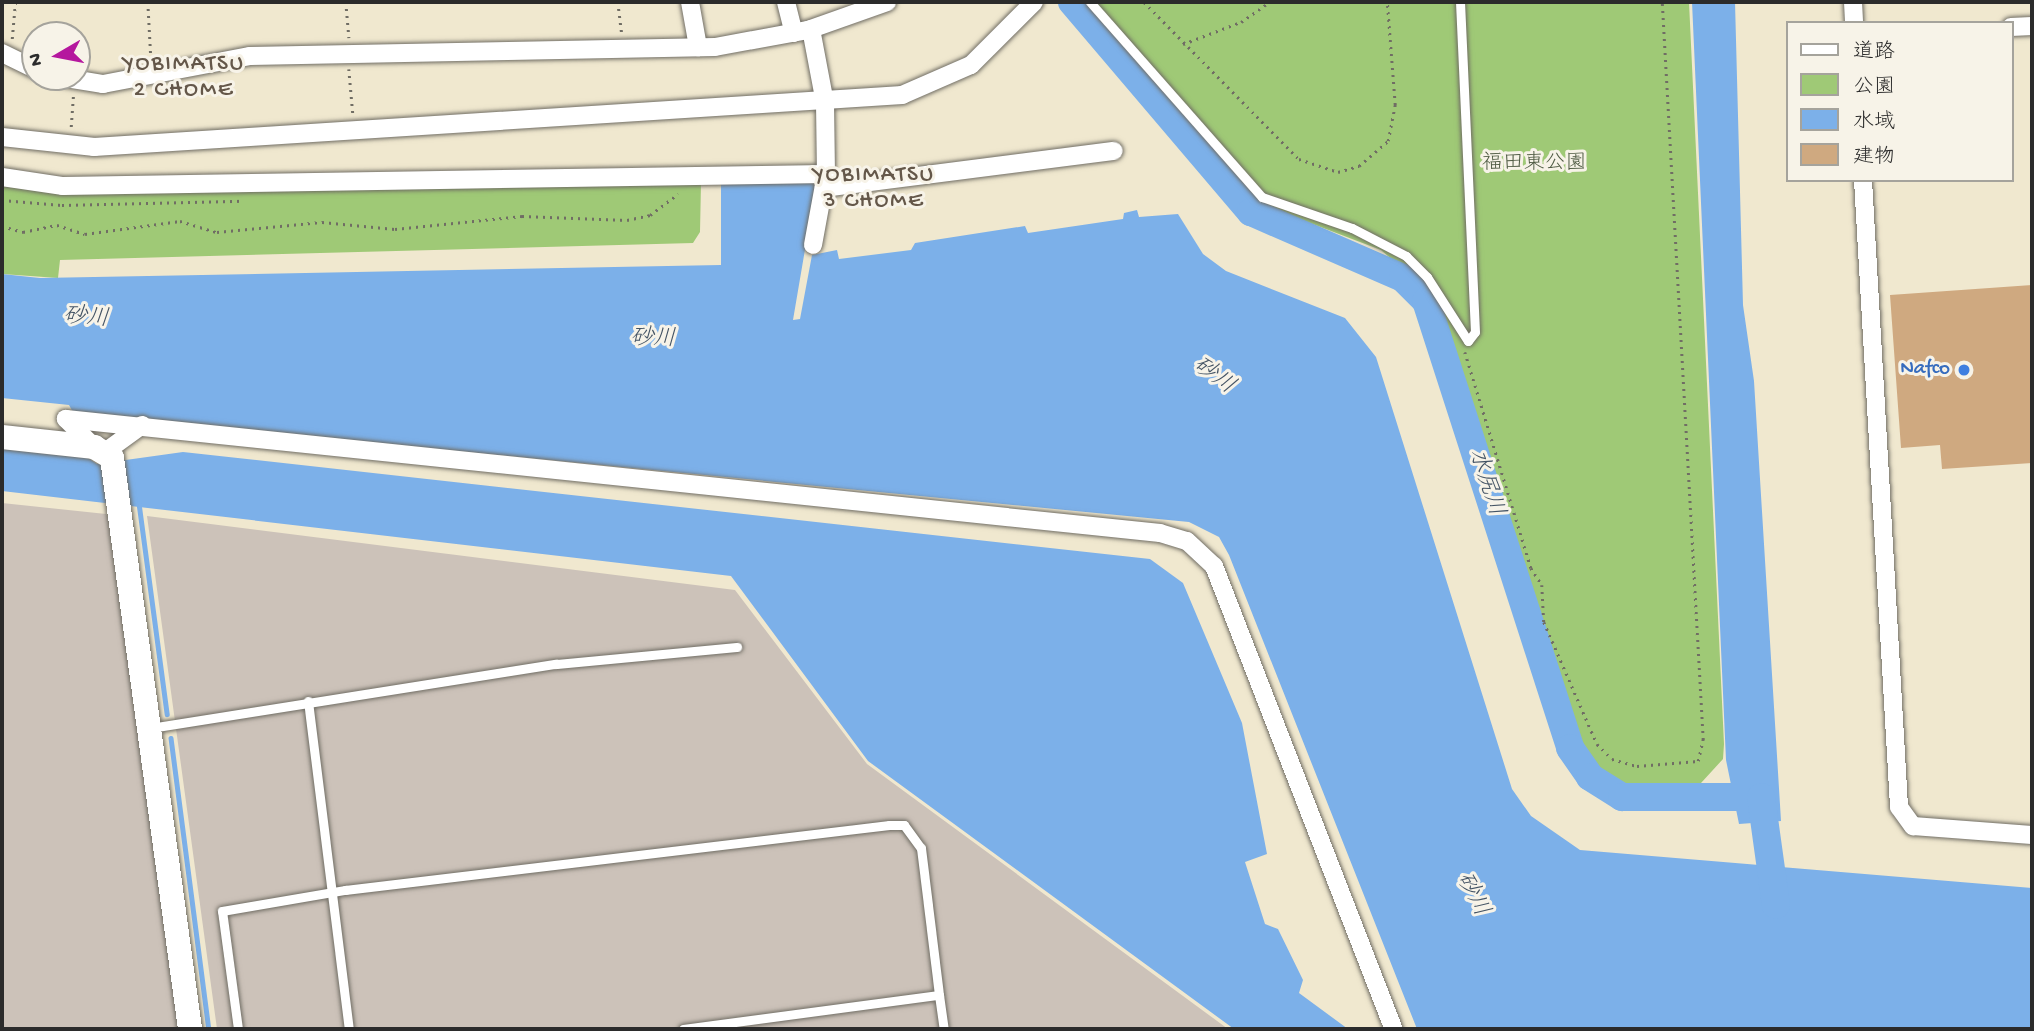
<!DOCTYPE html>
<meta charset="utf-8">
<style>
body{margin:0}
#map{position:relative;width:2034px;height:1031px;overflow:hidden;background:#f0e8cf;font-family:"Gochi Hand","Klee One",sans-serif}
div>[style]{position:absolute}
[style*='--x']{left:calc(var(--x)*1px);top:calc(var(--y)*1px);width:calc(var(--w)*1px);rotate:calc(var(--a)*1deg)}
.industrial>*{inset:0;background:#ccc2b9}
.green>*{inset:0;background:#9fc976}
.water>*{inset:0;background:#7cb0e9}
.stream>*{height:4.5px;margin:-2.25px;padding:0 2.25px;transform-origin:2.25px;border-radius:2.25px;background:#7cb0e9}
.river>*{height:28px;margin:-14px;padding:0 14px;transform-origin:14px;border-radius:14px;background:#7cb0e9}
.building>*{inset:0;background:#cfa980}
.path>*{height:2.5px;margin-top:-1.25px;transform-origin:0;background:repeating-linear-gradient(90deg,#706d64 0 2px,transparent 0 7px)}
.roads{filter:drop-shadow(0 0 2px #706d64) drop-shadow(0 0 2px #706d64)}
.lane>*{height:9px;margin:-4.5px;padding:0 4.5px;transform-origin:4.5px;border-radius:4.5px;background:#fff}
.street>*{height:18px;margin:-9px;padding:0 9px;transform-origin:9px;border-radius:9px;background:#fff}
.secondary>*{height:24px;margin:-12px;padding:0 12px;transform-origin:12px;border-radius:12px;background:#fff}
.dots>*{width:19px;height:19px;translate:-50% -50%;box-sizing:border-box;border:4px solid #f7f3e8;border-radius:50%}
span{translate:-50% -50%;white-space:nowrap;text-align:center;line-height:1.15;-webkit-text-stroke:6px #f7f3e8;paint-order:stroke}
.park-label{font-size:21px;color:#4e5a42}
.shop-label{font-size:21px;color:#366cbe}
.right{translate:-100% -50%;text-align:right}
.neighbourhood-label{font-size:23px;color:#645749;letter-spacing:2px}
.water-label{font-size:23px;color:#435364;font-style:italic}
.frame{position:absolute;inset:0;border:4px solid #2b2b2b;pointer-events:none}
.legend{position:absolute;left:1786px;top:21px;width:228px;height:161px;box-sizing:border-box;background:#f7f3e8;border:2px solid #a5a39c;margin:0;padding:9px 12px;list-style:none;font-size:21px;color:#2b2b2b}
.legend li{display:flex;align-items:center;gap:14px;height:35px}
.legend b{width:35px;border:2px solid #a5a39c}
.north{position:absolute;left:21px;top:21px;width:70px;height:70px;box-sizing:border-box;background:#f7f3e8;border:2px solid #a5a39c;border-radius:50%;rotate:260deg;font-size:19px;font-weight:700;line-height:28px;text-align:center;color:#2b2b2b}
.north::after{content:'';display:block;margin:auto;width:24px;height:32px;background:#b5179e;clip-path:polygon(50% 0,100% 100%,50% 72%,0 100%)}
</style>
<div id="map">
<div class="industrial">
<i style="clip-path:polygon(2px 503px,106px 514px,112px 523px,180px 1029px,2px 1029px)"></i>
<i style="clip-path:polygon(147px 516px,735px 590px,867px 764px,1228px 1029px,217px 1029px)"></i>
</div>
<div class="green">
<i style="clip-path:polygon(1080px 2px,1689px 2px,1724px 744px,1723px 759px,1701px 783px,1635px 786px,1608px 779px,1584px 759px,1433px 295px,1381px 250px,1260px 204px)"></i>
<i style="clip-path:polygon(701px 183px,700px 232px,693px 243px,60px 260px,58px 278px,2px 274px,2px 186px,54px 193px)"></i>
</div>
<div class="water">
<i style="clip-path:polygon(1692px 2px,1735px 2px,1743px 305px,1754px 381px,1781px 821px,1739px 824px,1726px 760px)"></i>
<i style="clip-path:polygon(811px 181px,816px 185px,793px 320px,800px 319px,812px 255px,837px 250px,839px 259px,911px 250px,915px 243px,1025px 226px,1028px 233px,1123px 219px,1124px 213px,1137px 210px,1139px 217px,1178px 214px,1203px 254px,1226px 271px,1345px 318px,1376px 357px,1512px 789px,1531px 816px,1580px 850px,2032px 888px,2032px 1029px,1417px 1029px,1229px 555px,1219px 537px,1189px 522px,74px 414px,69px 405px,2px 398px,2px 274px,40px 278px,721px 265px,721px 184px)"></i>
<i style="clip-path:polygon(2px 448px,85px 456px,97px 464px,183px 452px,1150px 559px,1183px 583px,1242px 723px,1267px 854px,1245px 862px,1265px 924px,1278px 929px,1303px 980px,1299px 993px,1348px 1029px,1234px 1029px,868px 761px,731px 576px,2px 491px)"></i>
</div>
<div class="stream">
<i style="--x:139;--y:503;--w:213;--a:82.4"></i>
<i style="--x:171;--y:738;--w:293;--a:82.6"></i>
</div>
<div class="river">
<i style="--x:1072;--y:2;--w:276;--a:49.6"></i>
<i style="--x:1251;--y:212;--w:166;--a:23.5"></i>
<i style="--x:1403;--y:278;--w:33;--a:45"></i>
<i style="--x:1426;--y:301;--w:470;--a:72.1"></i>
<i style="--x:1570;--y:748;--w:35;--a:55"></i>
<i style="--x:1590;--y:777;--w:38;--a:32"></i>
<i style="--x:1622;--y:797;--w:139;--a:0"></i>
<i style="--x:1761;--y:797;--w:109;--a:82.1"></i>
</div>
<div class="building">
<i style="clip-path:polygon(2032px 285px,2032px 463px,1942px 469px,1940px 445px,1901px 448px,1890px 295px)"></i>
</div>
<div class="path">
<i style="--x:148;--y:2;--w:56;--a:86.9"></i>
<i style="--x:346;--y:2;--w:36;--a:85"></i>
<i style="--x:618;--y:2;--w:31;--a:83"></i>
<i style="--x:1144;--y:2;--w:221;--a:45.4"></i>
<i style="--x:1299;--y:159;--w:41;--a:18.4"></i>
<i style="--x:1338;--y:172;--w:22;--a:-16"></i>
<i style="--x:1359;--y:166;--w:38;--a:-41"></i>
<i style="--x:1388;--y:141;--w:37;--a:-79"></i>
<i style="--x:1395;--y:105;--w:103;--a:-94.4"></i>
<i style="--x:12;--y:39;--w:37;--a:-85"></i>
<i style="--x:1183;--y:44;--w:62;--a:-20.8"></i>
<i style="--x:1241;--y:22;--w:35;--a:-35"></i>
<i style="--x:349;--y:69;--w:45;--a:84.9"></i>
<i style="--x:71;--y:127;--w:31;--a:-86"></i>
<i style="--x:2;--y:200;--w:60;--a:4.8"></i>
<i style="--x:62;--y:205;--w:182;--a:-1.3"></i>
<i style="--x:2;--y:226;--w:22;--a:16"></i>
<i style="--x:23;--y:232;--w:35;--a:-12"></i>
<i style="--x:57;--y:225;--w:29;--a:18"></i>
<i style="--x:85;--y:234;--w:96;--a:-7.8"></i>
<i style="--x:180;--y:221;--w:39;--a:17"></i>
<i style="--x:217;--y:232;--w:105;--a:-5.4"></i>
<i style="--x:322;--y:222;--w:73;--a:5.5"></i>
<i style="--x:395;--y:229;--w:128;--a:-5.8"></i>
<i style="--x:522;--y:216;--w:105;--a:2.2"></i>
<i style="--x:627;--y:220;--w:24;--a:-12"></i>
<i style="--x:650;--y:215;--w:35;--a:-37"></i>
<i style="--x:1465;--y:352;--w:226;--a:73"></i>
<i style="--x:1531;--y:568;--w:20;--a:57"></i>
<i style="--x:1542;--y:585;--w:37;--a:87"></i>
<i style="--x:1544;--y:622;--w:133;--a:66.5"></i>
<i style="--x:1597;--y:744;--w:21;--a:45"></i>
<i style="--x:1612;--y:759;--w:26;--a:16"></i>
<i style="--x:1637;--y:766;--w:61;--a:-4.7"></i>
<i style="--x:1698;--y:761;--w:22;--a:-77"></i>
<i style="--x:1703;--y:740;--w:739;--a:-93.18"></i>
</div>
<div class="roads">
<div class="lane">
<i style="--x:1090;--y:2;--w:260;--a:48.6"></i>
<i style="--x:1262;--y:197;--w:95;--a:19"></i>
<i style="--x:1352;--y:228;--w:61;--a:27.4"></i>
<i style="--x:1406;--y:256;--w:30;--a:45"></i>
<i style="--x:1427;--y:277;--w:76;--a:57.4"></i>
<i style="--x:1468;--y:341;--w:11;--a:-52"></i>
<i style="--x:1475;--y:332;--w:330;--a:-92.6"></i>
<i style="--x:308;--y:701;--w:331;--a:82.9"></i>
<i style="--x:150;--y:728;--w:411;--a:-9"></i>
<i style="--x:556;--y:664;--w:182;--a:-5.4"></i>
<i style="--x:238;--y:1029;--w:119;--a:-97.7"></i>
<i style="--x:222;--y:911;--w:125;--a:-9.7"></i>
<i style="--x:345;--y:890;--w:548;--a:-6.81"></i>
<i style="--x:889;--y:825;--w:15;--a:0"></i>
<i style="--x:904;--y:825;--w:29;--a:54"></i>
<i style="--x:921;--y:848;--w:148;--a:83"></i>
<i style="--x:683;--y:1029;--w:258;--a:-7.6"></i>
<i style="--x:939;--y:995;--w:34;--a:82"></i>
</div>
<div class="street">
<i style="--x:690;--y:2;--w:46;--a:79.9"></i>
<i style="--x:786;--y:2;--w:32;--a:76"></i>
<i style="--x:1853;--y:2;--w:21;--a:87"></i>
<i style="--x:2011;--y:27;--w:21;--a:-3"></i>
<i style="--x:811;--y:29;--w:75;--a:79.3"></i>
<i style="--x:825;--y:103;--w:71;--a:89.2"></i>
<i style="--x:826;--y:174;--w:72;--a:100.4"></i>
<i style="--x:2;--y:53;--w:37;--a:26"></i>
<i style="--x:60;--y:77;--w:44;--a:9.2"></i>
<i style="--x:103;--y:84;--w:150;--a:-10.8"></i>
<i style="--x:250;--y:56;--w:465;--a:-1.1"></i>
<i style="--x:715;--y:47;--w:95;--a:-10.4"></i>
<i style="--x:808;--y:30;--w:84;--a:-19.5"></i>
<i style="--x:2;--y:137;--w:93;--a:6.2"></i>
<i style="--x:94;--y:147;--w:810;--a:-3.68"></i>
<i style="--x:902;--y:95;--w:75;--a:-23.5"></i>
<i style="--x:971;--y:65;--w:89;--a:-45"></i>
<i style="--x:2;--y:177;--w:62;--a:8.4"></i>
<i style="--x:63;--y:186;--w:763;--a:-0.9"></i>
<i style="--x:1863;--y:180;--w:628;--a:86.71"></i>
<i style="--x:1899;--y:807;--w:24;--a:54"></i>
<i style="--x:1913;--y:826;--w:119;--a:4.3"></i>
<i style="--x:824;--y:188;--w:292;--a:-7.3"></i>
<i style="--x:94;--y:447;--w:40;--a:-135"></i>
<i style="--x:66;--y:419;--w:1100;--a:5.95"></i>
<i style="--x:1160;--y:533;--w:28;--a:17"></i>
<i style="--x:1187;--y:541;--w:37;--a:43"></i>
<i style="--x:1214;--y:566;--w:497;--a:68.8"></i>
<i style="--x:105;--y:452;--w:46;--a:-36.1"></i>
</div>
<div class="secondary">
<i style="--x:2;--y:437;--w:93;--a:6.2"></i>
<i style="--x:94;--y:447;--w:21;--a:31"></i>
<i style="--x:112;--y:458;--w:576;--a:82.22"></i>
</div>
</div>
<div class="dots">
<i style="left:1964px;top:370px;background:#3f7fe0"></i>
</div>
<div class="park-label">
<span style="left:1534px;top:165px">福田東公園</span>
</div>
<div class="shop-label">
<span class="right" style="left:1950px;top:370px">Nafco</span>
</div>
<div class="neighbourhood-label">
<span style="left:184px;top:78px">YOBIMATSU<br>2 CHOME</span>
<span style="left:874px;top:189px">YOBIMATSU<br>3 CHOME</span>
</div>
<div class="water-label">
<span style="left:86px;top:319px;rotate:5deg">砂川</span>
<span style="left:653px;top:340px;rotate:2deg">砂川</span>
<span style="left:1213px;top:377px;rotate:36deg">砂川</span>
<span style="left:1485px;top:483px;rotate:72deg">水尻川</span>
<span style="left:1471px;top:895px;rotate:63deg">砂川</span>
</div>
<div class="frame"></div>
<ul class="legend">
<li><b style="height:9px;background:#fff"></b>道路</li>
<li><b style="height:19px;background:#9fc976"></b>公園</li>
<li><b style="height:19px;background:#7cb0e9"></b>水域</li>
<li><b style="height:19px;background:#cfa980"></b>建物</li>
</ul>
<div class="north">N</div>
</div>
